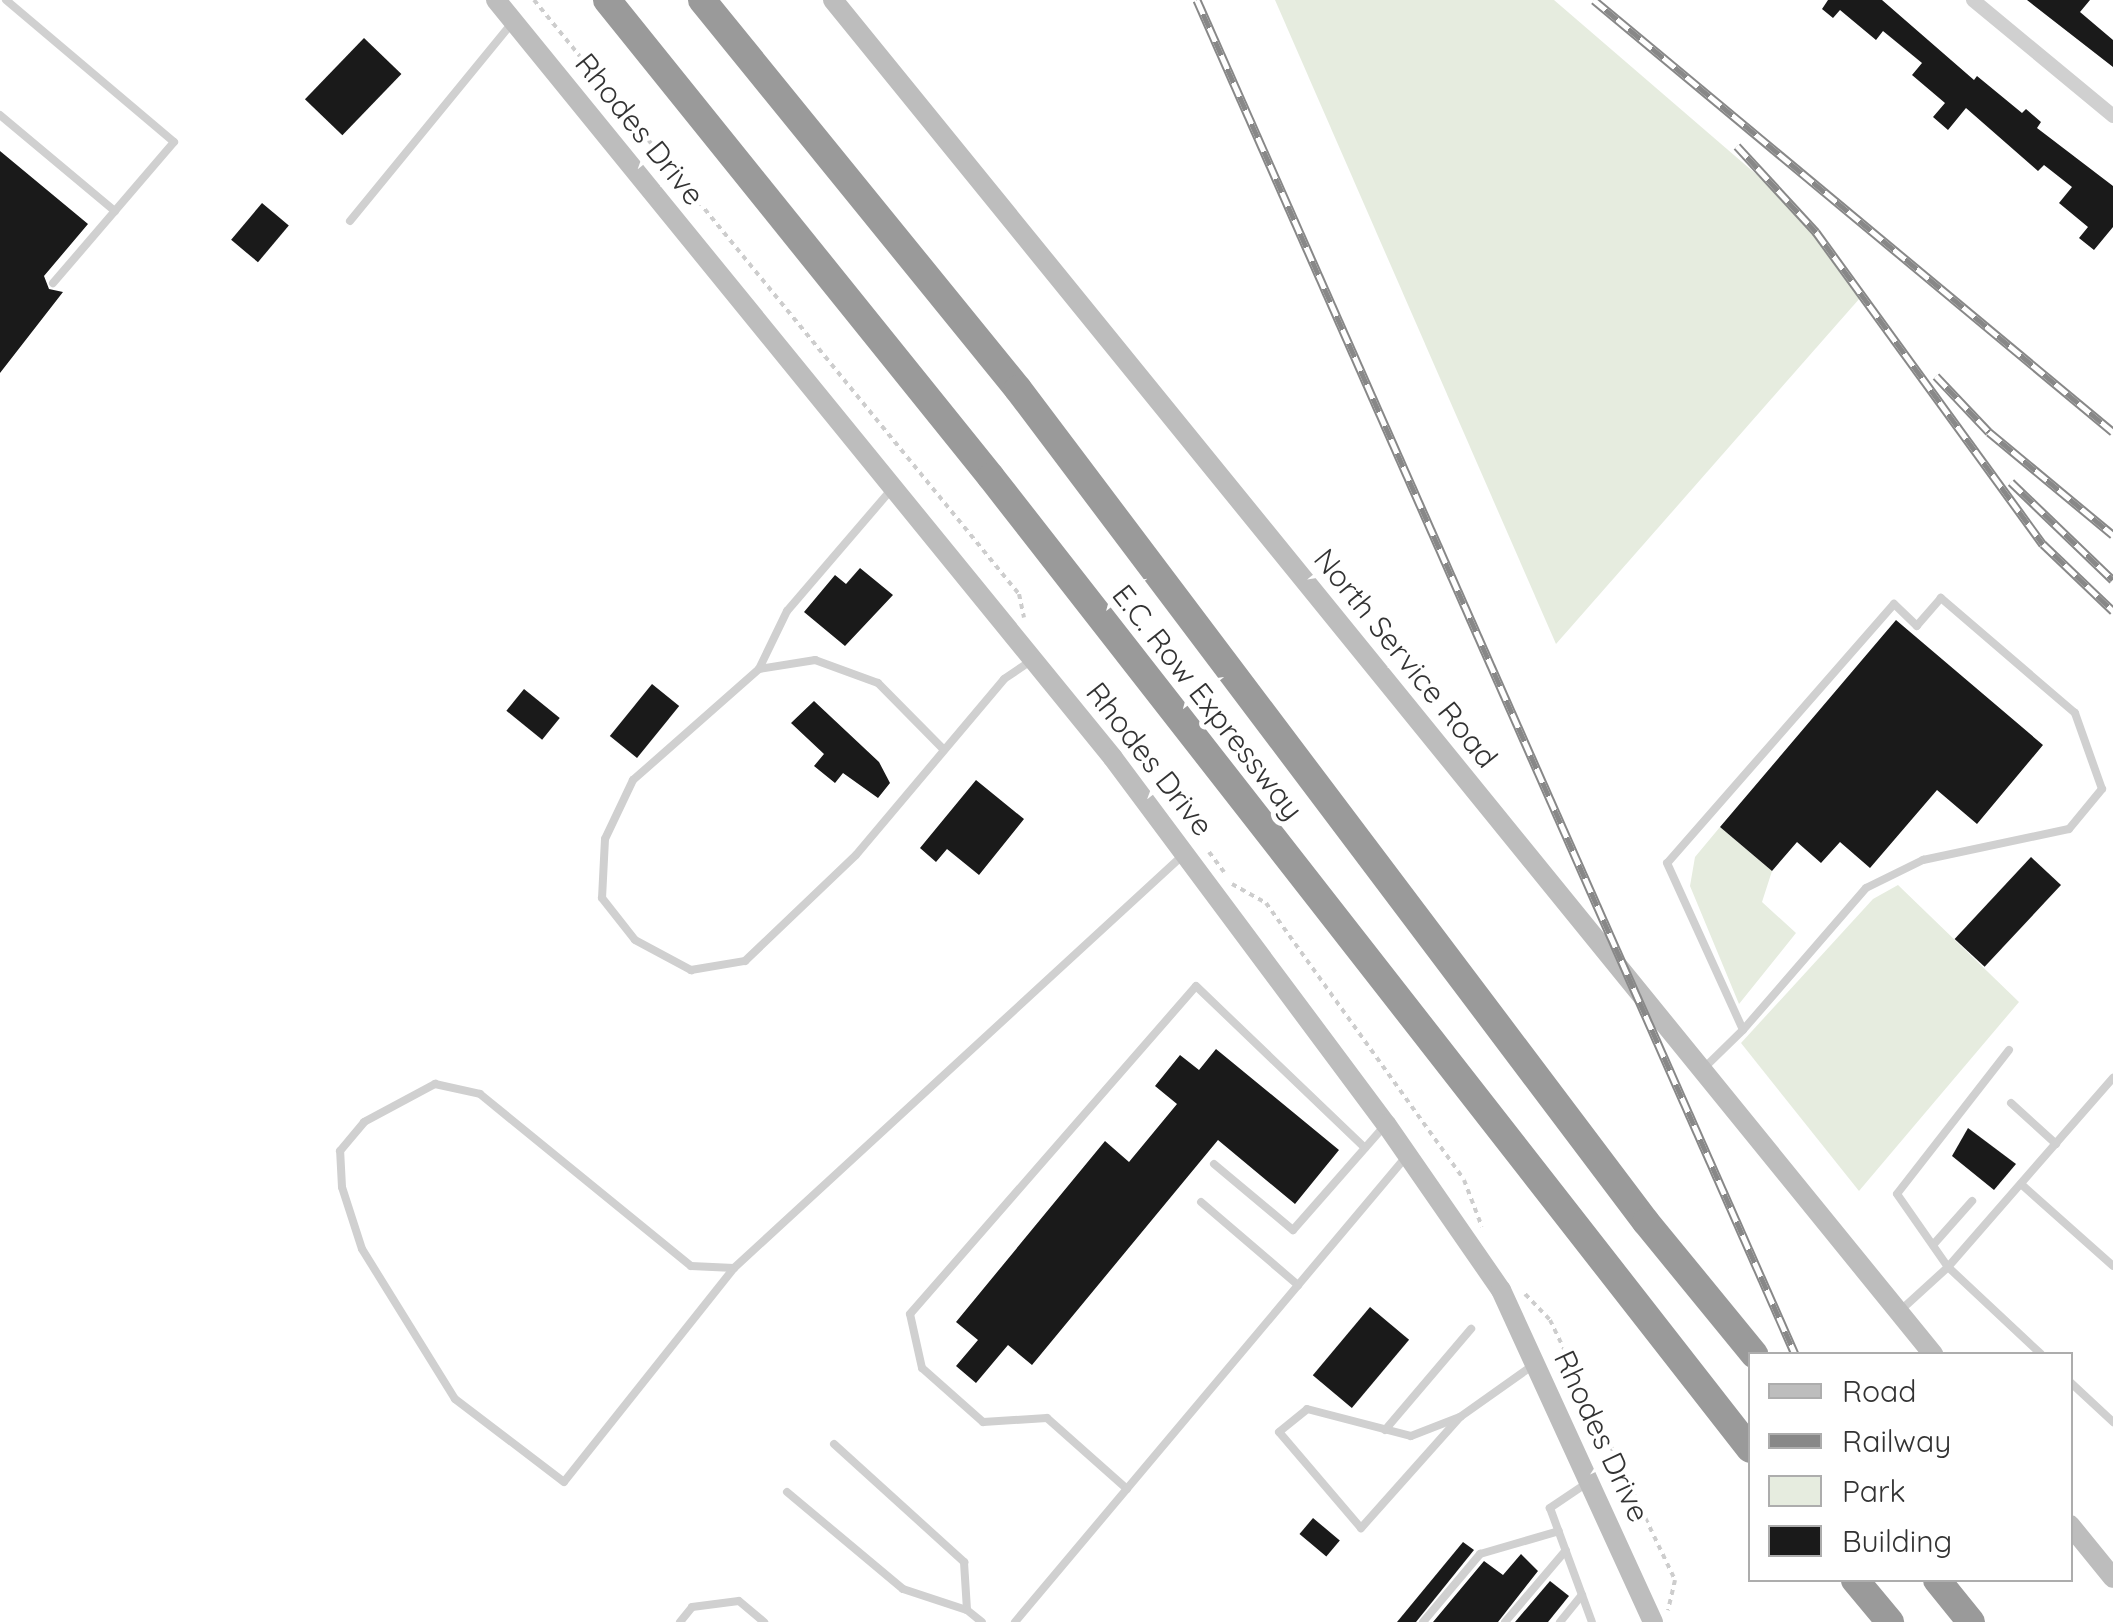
<!DOCTYPE html>
<style>
body{margin:0}
#map{position:relative;width:2113px;height:1622px;overflow:hidden;background:#fff;font-family:Quicksand,sans-serif}
div>[style]{position:absolute}
[style*='--x']{left:calc(var(--x)*1px);top:calc(var(--y)*1px);width:calc(var(--w)*1px);rotate:calc(var(--a)*1deg)}
.green>*{inset:0;background:#e6ecdf}
.building>*{inset:0;background:#1a1a1a;transform-origin:0 0}
.path>*{height:4px;margin-top:-2px;transform-origin:0;background:repeating-linear-gradient(90deg,#cdcdcd 0 5px,transparent 0 10px)}
.lane>*{height:8px;margin:-4px;padding:0 4px;transform-origin:4px;border-radius:4px;background:#d0d0d0}
.street>*{height:14px;margin:-7px;padding:0 7px;transform-origin:7px;border-radius:7px;background:#d0d0d0}
.secondary>*{height:20px;margin:-10px;padding:0 10px;transform-origin:10px;border-radius:10px;background:#bdbdbd}
.highway>*{height:28px;margin:-14px;padding:0 14px;transform-origin:14px;border-radius:14px;background:#9a9a9a}
.rail>*{height:9px;margin-top:-4.5px;transform-origin:0;background:repeating-linear-gradient(90deg,#fff 0 15px,#888 0 30px);box-sizing:border-box;border-block:2px solid #888}
span{translate:-50% -50%;white-space:nowrap;text-align:center;line-height:1.15;-webkit-text-stroke:10px #fff;paint-order:stroke}
.street-label{font-size:30px;color:#333}
.legend{position:absolute;left:1748px;top:1352px;width:325px;height:230px;box-sizing:border-box;background:#fff;border:2px solid #adadad;margin:0;padding:12px 18px;list-style:none;font-size:30px;color:#333}
.legend li{display:flex;align-items:center;gap:20px;height:50px}
.legend b{width:50px;border:2px solid #adadad}
</style>
<div id="map">
<div class="green">
<i style="clip-path:polygon(1275px 0,1554px 0,1800px 212px,1860px 298px,1556px 644px)"></i>
<i style="clip-path:polygon(1720px 827px,1772px 871px,1762px 902px,1796px 933px,1739px 1004px,1690px 886px,1695px 857px)"></i>
<i style="clip-path:polygon(1898px 885px,2019px 1002px,1859px 1191px,1741px 1043px,1873px 899px)"></i>
</div>
<div class="building">
<i style="clip-path:polygon(1828px 0,1882px 0,1974px 80px,1977px 76px,2022px 113px,2026px 109px,2041px 122px,2037px 128px,2113px 186px,2113px 227px,2094px 250px,2079px 238px,2088px 227px,2059px 203px,2072px 187px,2044px 165px,2038px 171px,1966px 108px,1948px 130px,1933px 117px,1945px 103px,1912px 75px,1922px 63px,1883px 31px,1876px 40px,1840px 10px,1833px 18px,1822px 9px)"></i>
<i style="clip-path:polygon(2027px 0,2090px 0,2080px 12px,2113px 40px,2113px 67px)"></i>
<i style="left:364px;top:38px;width:52px;height:85px;rotate:44deg"></i>
<i style="clip-path:polygon(0 151px,88px 224px,44px 276px,49px 289px,63px 292px,0 373px)"></i>
<i style="left:262px;top:203px;width:35px;height:48px;rotate:40deg"></i>
<i style="clip-path:polygon(860px 568px,893px 595px,845px 646px,804px 612px,835px 575px,846px 584px)"></i>
<i style="clip-path:polygon(1896px 620px,2043px 745px,1977px 824px,1937px 790px,1870px 868px,1840px 842px,1821px 863px,1797px 842px,1772px 871px,1720px 827px)"></i>
<i style="left:652px;top:684px;width:35px;height:67px;rotate:39deg"></i>
<i style="left:524px;top:689px;width:46px;height:28px;rotate:39deg"></i>
<i style="clip-path:polygon(814px 701px,879px 762px,890px 783px,878px 798px,843px 773px,835px 783px,814px 766px,824px 754px,791px 723px)"></i>
<i style="clip-path:polygon(976px 780px,1024px 819px,979px 875px,947px 849px,936px 862px,920px 848px)"></i>
<i style="left:2031px;top:857px;width:41px;height:112px;rotate:43deg"></i>
<i style="clip-path:polygon(1216px 1049px,1339px 1150px,1295px 1204px,1218px 1140px,1032px 1365px,1008px 1345px,976px 1383px,956px 1366px,978px 1340px,956px 1322px,1105px 1141px,1129px 1162px,1177px 1104px,1155px 1086px,1180px 1055px,1199px 1070px)"></i>
<i style="clip-path:polygon(1968px 1128px,2016px 1164px,1994px 1190px,1952px 1156px)"></i>
<i style="left:1370px;top:1307px;width:51px;height:89px;rotate:40deg"></i>
<i style="left:1313px;top:1518px;width:35px;height:21px;rotate:40deg"></i>
<i style="clip-path:polygon(1463px 1542px,1474px 1550px,1416px 1622px,1397px 1622px)"></i>
<i style="clip-path:polygon(1521px 1554px,1538px 1571px,1498px 1622px,1433px 1622px,1484px 1561px,1503px 1575px)"></i>
<i style="clip-path:polygon(1550px 1581px,1569px 1596px,1548px 1622px,1515px 1622px)"></i>
</div>
<div class="path">
<i style="--x:534;--y:0;--w:767;--a:50.77"></i>
<i style="--x:1019;--y:594;--w:24;--a:78"></i>
<i style="--x:1209;--y:852;--w:25;--a:53"></i>
<i style="--x:1232;--y:884;--w:39;--a:29"></i>
<i style="--x:1266;--y:903;--w:340;--a:54.4"></i>
<i style="--x:1464;--y:1180;--w:50;--a:69"></i>
<i style="--x:1525;--y:1294;--w:36;--a:46"></i>
<i style="--x:1550;--y:1320;--w:288;--a:64.3"></i>
<i style="--x:1675;--y:1580;--w:31;--a:103"></i>
</div>
<div class="lane">
<i style="--x:6;--y:0;--w:220;--a:40.2"></i>
<i style="--x:174;--y:142;--w:186;--a:130.6"></i>
<i style="--x:0;--y:115;--w:150;--a:39.9"></i>
<i style="--x:350;--y:221;--w:257;--a:-50.7"></i>
<i style="--x:890;--y:491;--w:158;--a:130.6"></i>
<i style="--x:787;--y:611;--w:64;--a:115.8"></i>
<i style="--x:759;--y:669;--w:168;--a:138.6"></i>
<i style="--x:633;--y:780;--w:65;--a:115.4"></i>
<i style="--x:605;--y:839;--w:59;--a:92.9"></i>
<i style="--x:602;--y:898;--w:53;--a:51.8"></i>
<i style="--x:635;--y:940;--w:64;--a:28.2"></i>
<i style="--x:691;--y:970;--w:55;--a:-9.5"></i>
<i style="--x:745;--y:961;--w:153;--a:-43.7"></i>
<i style="--x:856;--y:855;--w:230;--a:-49.9"></i>
<i style="--x:1004;--y:679;--w:30;--a:-34"></i>
<i style="--x:759;--y:669;--w:57;--a:-9.1"></i>
<i style="--x:815;--y:660;--w:67;--a:20.1"></i>
<i style="--x:878;--y:683;--w:94;--a:45.4"></i>
<i style="--x:2009;--y:1050;--w:182;--a:127.9"></i>
<i style="--x:1897;--y:1194;--w:89;--a:55.1"></i>
<i style="--x:1948;--y:1267;--w:127;--a:43.1"></i>
<i style="--x:1702;--y:1070;--w:57;--a:-44.3"></i>
<i style="--x:1743;--y:1030;--w:188;--a:-49.1"></i>
<i style="--x:1866;--y:888;--w:64;--a:-26.2"></i>
<i style="--x:1923;--y:860;--w:149;--a:-12"></i>
<i style="--x:2069;--y:829;--w:52;--a:-50.5"></i>
<i style="--x:2102;--y:789;--w:81;--a:-109.6"></i>
<i style="--x:2075;--y:713;--w:177;--a:-139.4"></i>
<i style="--x:1941;--y:598;--w:37;--a:131"></i>
<i style="--x:1917;--y:626;--w:32;--a:-136"></i>
<i style="--x:1894;--y:604;--w:344;--a:131.2"></i>
<i style="--x:1667;--y:863;--w:183;--a:65.5"></i>
<i style="--x:2011;--y:1103;--w:61;--a:42.3"></i>
<i style="--x:1214;--y:1164;--w:103;--a:39.9"></i>
<i style="--x:1293;--y:1230;--w:141;--a:-48.7"></i>
<i style="--x:2021;--y:1184;--w:123;--a:41.7"></i>
<i style="--x:1201;--y:1202;--w:128;--a:40.6"></i>
<i style="--x:1933;--y:1245;--w:59;--a:-48.4"></i>
<i style="--x:734;--y:1268;--w:273;--a:128.5"></i>
<i style="--x:564;--y:1482;--w:137;--a:-142.7"></i>
<i style="--x:455;--y:1399;--w:176;--a:-121.8"></i>
<i style="--x:362;--y:1249;--w:65;--a:-107.9"></i>
<i style="--x:342;--y:1187;--w:36;--a:-93"></i>
<i style="--x:340;--y:1151;--w:38;--a:-50"></i>
<i style="--x:364;--y:1122;--w:81;--a:-28.2"></i>
<i style="--x:435;--y:1084;--w:46;--a:12.5"></i>
<i style="--x:480;--y:1094;--w:272;--a:39.2"></i>
<i style="--x:691;--y:1266;--w:43;--a:2.7"></i>
<i style="--x:734;--y:1268;--w:609;--a:-42.6"></i>
<i style="--x:1902;--y:1309;--w:62;--a:-42.4"></i>
<i style="--x:1948;--y:1267;--w:251;--a:-48.9"></i>
<i style="--x:2070;--y:1382;--w:59;--a:42.9"></i>
<i style="--x:1460;--y:1417;--w:149;--a:131.7"></i>
<i style="--x:1361;--y:1528;--w:126;--a:-130.5"></i>
<i style="--x:1279;--y:1432;--w:36;--a:-39"></i>
<i style="--x:1307;--y:1409;--w:107;--a:14.6"></i>
<i style="--x:1411;--y:1436;--w:53;--a:-21.2"></i>
<i style="--x:1460;--y:1417;--w:88;--a:-35.3"></i>
<i style="--x:1385;--y:1430;--w:133;--a:-49.6"></i>
<i style="--x:834;--y:1444;--w:176;--a:42.2"></i>
<i style="--x:964;--y:1562;--w:48;--a:86.4"></i>
<i style="--x:1587;--y:1483;--w:45;--a:146"></i>
<i style="--x:1550;--y:1508;--w:121;--a:69.8"></i>
<i style="--x:1127;--y:1489;--w:107;--a:-138.4"></i>
<i style="--x:1047;--y:1418;--w:64;--a:176.4"></i>
<i style="--x:983;--y:1422;--w:81;--a:-138.5"></i>
<i style="--x:922;--y:1368;--w:55;--a:-102.5"></i>
<i style="--x:910;--y:1314;--w:435;--a:-48.9"></i>
<i style="--x:1196;--y:986;--w:234;--a:43.8"></i>
<i style="--x:787;--y:1492;--w:151;--a:39.9"></i>
<i style="--x:903;--y:1589;--w:67;--a:18.2"></i>
<i style="--x:967;--y:1610;--w:19;--a:39"></i>
<i style="--x:680;--y:1622;--w:19;--a:-51"></i>
<i style="--x:692;--y:1607;--w:47;--a:-7.3"></i>
<i style="--x:739;--y:1601;--w:33;--a:40"></i>
<i style="--x:1015;--y:1622;--w:605;--a:-49.96"></i>
<i style="--x:1423;--y:1622;--w:89;--a:-50"></i>
<i style="--x:1480;--y:1554;--w:82;--a:-16.2"></i>
<i style="--x:1505;--y:1622;--w:94;--a:-49.7"></i>
<i style="--x:1560;--y:1622;--w:35;--a:-51"></i>
</div>
<div class="street">
<i style="--x:1973;--y:0;--w:182;--a:39.6"></i>
</div>
<div class="secondary">
<i style="--x:496;--y:0;--w:977;--a:50.85"></i>
<i style="--x:1113;--y:758;--w:457;--a:53.3"></i>
<i style="--x:1386;--y:1124;--w:202;--a:55.3"></i>
<i style="--x:1501;--y:1290;--w:365;--a:65.4"></i>
<i style="--x:833;--y:0;--w:1745;--a:50.91"></i>
<i style="--x:2070;--y:1525;--w:68;--a:50.9"></i>
</div>
<div class="highway">
<i style="--x:607;--y:0;--w:612;--a:51.16"></i>
<i style="--x:991;--y:477;--w:1233;--a:52.01"></i>
<i style="--x:702;--y:0;--w:501;--a:50.91"></i>
<i style="--x:1018;--y:389;--w:1043;--a:52.99"></i>
<i style="--x:1646;--y:1222;--w:171;--a:50.7"></i>
<i style="--x:1855;--y:1580;--w:55;--a:50.2"></i>
<i style="--x:1937;--y:1580;--w:54;--a:51"></i>
</div>
<div class="rail">
<i style="--x:1197;--y:0;--w:1480;--a:66.17"></i>
<i style="--x:1594;--y:0;--w:675;--a:39.77"></i>
<i style="--x:1737;--y:146;--w:117;--a:47.4"></i>
<i style="--x:1816;--y:232;--w:386;--a:54"></i>
<i style="--x:2043;--y:544;--w:97;--a:43.7"></i>
<i style="--x:1936;--y:376;--w:77;--a:46.6"></i>
<i style="--x:1989;--y:432;--w:161;--a:39.7"></i>
<i style="--x:2011;--y:482;--w:141;--a:43.9"></i>
</div>
<div class="street-label">
<span style="left:640px;top:129px;rotate:51deg">Rhodes Drive</span>
<span style="left:1406px;top:658px;rotate:51deg">North Service Road</span>
<span style="left:1208px;top:702px;rotate:52deg">E.C. Row Expressway</span>
<span style="left:1150px;top:759px;rotate:52deg">Rhodes Drive</span>
<span style="left:1602px;top:1436px;rotate:65deg">Rhodes Drive</span>
</div>
<ul class="legend">
<li><b style="height:12px;background:#bdbdbd"></b>Road</li>
<li><b style="height:12px;background:#888"></b>Railway</li>
<li><b style="height:28px;background:#e6ecdf"></b>Park</li>
<li><b style="height:28px;background:#1a1a1a"></b>Building</li>
</ul>
</div>
